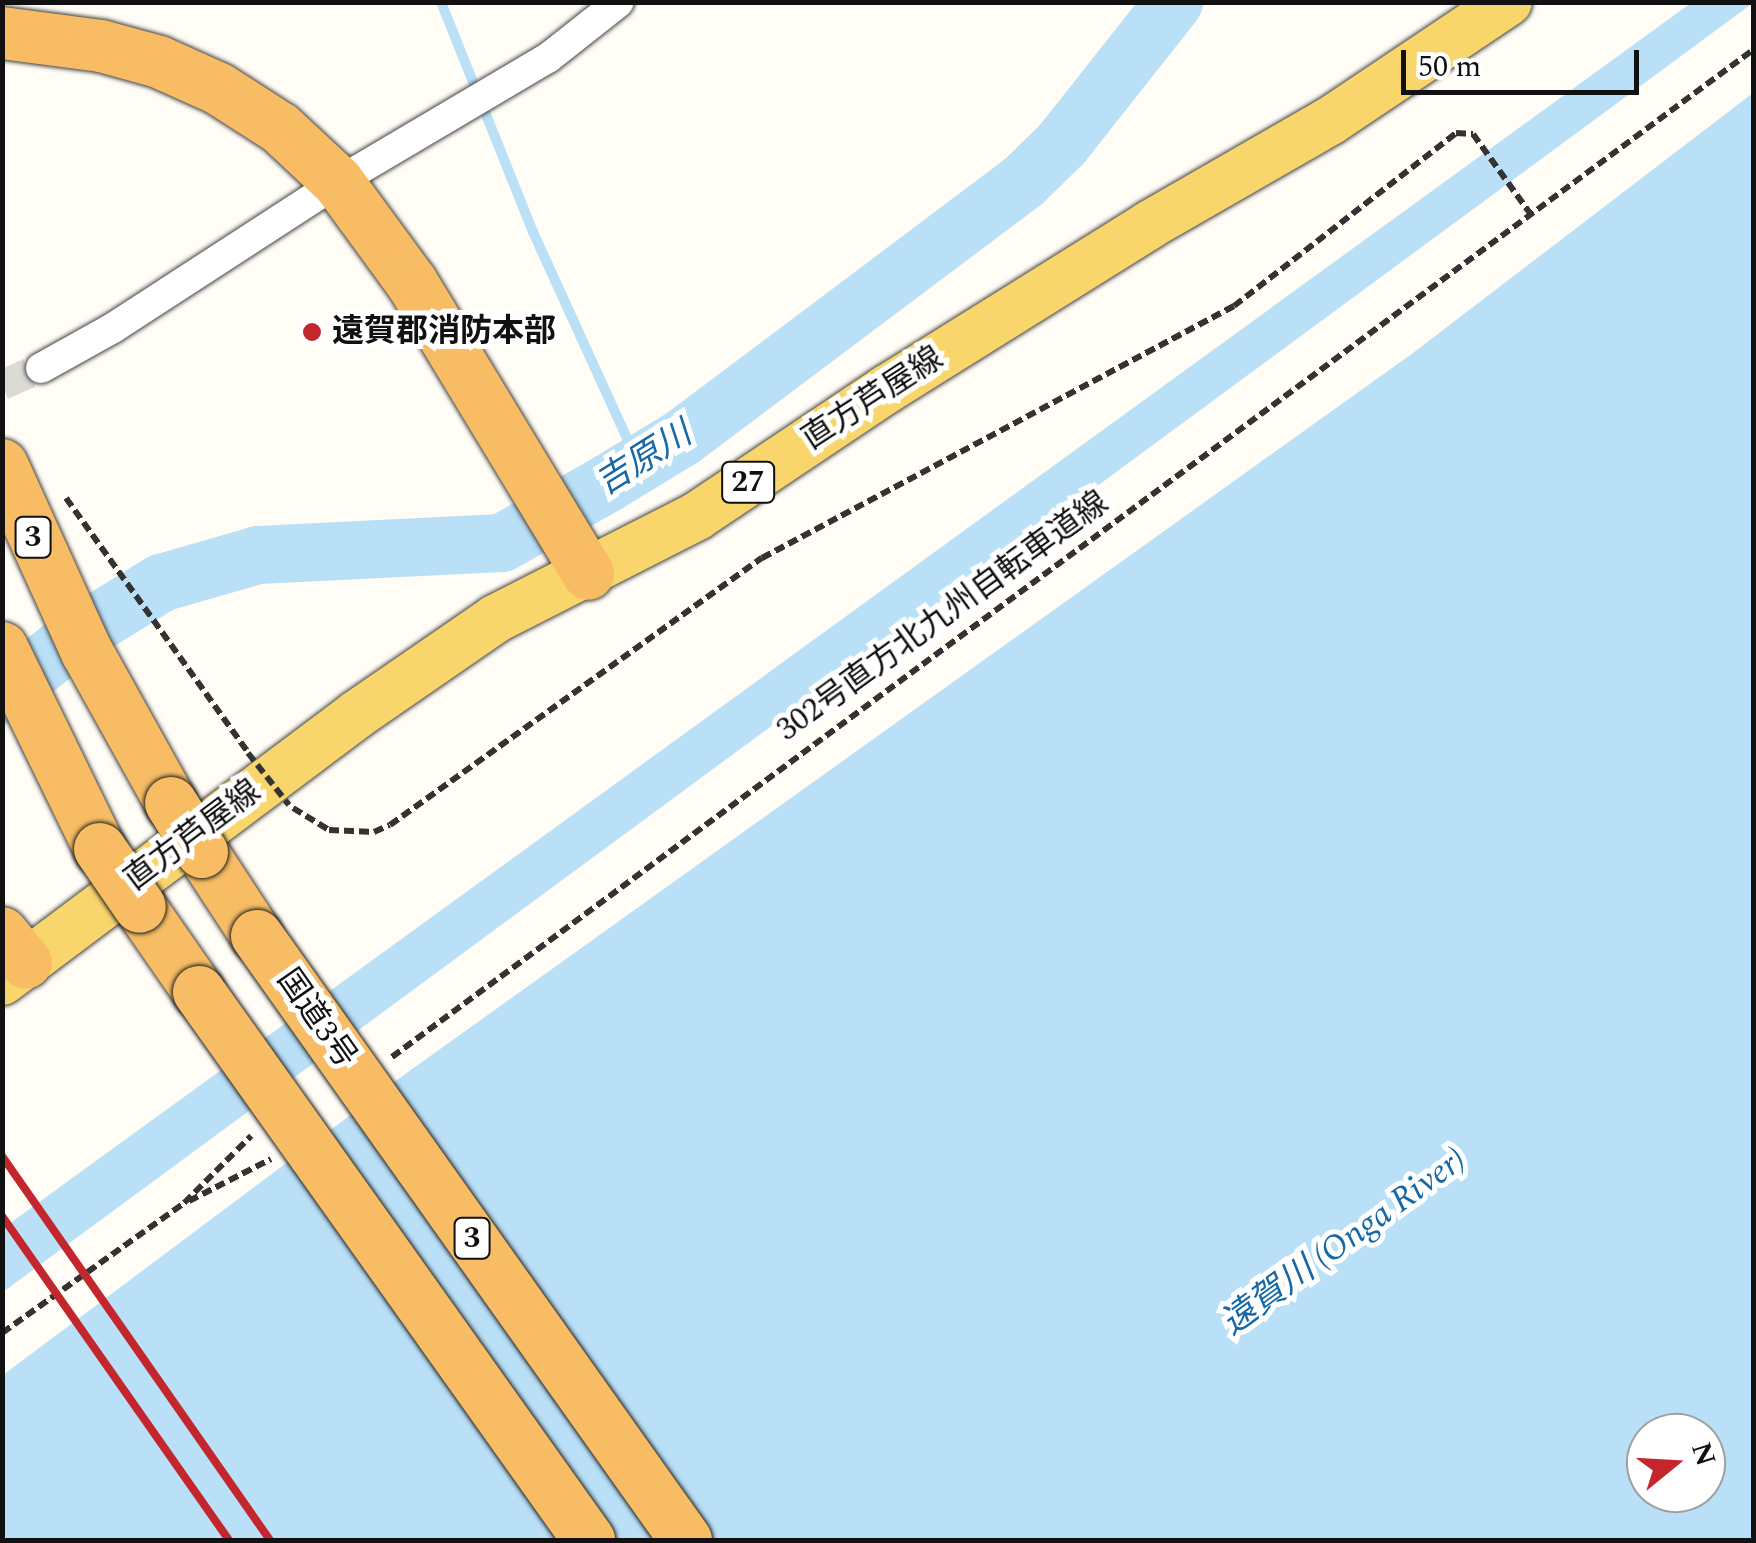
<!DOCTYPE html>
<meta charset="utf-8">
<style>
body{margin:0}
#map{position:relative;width:1756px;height:1543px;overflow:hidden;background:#fffdf5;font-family:Spectral,"Noto Sans JP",serif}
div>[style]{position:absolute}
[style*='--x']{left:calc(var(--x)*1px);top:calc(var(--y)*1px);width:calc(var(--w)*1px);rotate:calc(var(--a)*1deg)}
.water>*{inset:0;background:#b9e0f7}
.stream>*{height:10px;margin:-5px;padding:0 5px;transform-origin:5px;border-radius:5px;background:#b9e0f7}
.river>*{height:58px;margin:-29px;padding:0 29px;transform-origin:29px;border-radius:29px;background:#b9e0f7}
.minor-tunnel>*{height:30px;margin-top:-15px;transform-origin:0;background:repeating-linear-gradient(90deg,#dbdad3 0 30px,transparent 0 45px)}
.path>*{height:6px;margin-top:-3px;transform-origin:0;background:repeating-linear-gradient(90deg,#333 0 10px,transparent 0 15px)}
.roads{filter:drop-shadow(0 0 2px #444) drop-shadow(0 0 2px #444)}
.minor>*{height:30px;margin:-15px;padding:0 15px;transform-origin:15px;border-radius:15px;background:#fff}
.primary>*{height:48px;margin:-24px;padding:0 24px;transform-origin:24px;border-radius:24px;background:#f9d66b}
.trunk>*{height:52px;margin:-26px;padding:0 26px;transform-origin:26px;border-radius:26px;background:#f7bc64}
.rail>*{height:8px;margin:-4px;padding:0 4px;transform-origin:4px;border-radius:4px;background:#c4262e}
.path-bridge>*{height:6px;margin-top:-3px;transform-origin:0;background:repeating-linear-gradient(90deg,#333 0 10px,transparent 0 15px)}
.bridges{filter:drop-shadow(0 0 2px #222) drop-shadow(0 0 2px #222)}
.trunk-bridge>*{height:52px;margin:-26px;padding:0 26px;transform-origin:26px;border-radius:26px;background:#f7bc64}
.dots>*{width:28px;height:28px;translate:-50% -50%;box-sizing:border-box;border:5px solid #fff;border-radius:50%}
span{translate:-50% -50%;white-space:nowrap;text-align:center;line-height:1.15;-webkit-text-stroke:10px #fff;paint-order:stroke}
.shield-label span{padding:2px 8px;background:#fff;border:2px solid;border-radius:8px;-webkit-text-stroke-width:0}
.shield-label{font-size:30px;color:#111;font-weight:700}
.poi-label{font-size:32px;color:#111;font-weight:700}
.left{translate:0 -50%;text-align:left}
.street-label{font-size:32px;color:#111}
.water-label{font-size:35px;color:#1768a6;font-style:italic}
.frame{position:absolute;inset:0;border:5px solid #111;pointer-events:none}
.north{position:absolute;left:1626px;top:1413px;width:100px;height:100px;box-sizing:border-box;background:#fff;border:2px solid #a0a0a0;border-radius:50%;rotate:72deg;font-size:28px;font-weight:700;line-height:40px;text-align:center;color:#111}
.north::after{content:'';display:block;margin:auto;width:35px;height:45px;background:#c4262e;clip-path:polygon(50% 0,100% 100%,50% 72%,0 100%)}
.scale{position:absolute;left:1401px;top:50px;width:238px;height:45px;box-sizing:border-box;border:5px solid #111;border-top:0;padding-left:12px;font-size:30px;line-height:35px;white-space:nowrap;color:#111;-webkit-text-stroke:8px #fff;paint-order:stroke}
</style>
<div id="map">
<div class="water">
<i style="clip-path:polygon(1691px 3px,1753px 3px,3px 1292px,2px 1229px)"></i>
<i style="clip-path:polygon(evenodd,1753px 93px,1753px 1540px,3px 1540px,3px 1375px,408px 1072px,1413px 353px,1753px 93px,1646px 1433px,1706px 1433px,1706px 1493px,1646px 1493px,1646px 1433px)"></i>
</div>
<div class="stream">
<i style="--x:441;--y:2;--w:248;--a:68.2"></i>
<i style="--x:533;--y:232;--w:256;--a:65.5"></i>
</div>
<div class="river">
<i style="--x:2;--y:695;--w:102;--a:-38.2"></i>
<i style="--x:82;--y:632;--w:93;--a:-31.8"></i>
<i style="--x:161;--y:583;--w:101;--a:-16.1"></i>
<i style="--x:258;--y:555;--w:244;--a:-2.8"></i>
<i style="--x:502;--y:543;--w:122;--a:-29.5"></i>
<i style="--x:608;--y:483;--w:87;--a:-31.3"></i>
<i style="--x:682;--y:438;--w:428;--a:-36.9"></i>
<i style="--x:1024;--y:181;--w:53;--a:-44.2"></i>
<i style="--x:1062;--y:144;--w:181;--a:-51.7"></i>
</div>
<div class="minor-tunnel">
<i style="--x:2;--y:385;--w:43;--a:-23.6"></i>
</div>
<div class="path">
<i style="--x:66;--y:498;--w:312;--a:54.4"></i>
<i style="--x:293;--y:808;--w:42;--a:31.4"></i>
<i style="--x:329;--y:830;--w:45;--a:2.5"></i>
<i style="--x:374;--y:832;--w:17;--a:-24"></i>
<i style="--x:390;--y:825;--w:458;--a:-35.7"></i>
<i style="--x:762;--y:558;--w:535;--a:-28.1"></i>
<i style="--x:1234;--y:306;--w:281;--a:-37.9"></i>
<i style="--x:1456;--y:133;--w:17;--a:3"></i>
<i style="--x:1473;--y:134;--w:101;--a:54.3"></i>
<i style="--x:392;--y:1057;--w:1694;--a:-36.5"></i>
<i style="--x:189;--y:1201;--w:92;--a:-27.1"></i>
<i style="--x:2;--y:1333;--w:224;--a:-35.5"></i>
<i style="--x:184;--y:1203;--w:95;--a:-45"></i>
</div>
<div class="roads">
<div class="minor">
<i style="--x:41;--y:368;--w:82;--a:-29.1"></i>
<i style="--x:113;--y:328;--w:268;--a:-33"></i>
<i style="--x:338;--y:182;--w:244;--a:-30.6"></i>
<i style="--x:548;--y:58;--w:90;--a:-38.3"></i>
</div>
<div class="primary">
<i style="--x:2;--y:981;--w:443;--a:-36.9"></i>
<i style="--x:356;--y:715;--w:169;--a:-34.6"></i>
<i style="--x:495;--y:619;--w:227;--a:-27"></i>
<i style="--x:697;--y:516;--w:229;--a:-33.8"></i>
<i style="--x:887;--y:389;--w:309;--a:-32"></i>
<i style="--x:1149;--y:225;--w:209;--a:-29.9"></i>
<i style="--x:1330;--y:121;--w:214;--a:-33.8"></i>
</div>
<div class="trunk">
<i style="--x:2;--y:33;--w:100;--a:7.5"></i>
<i style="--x:101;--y:46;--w:60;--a:15.4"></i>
<i style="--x:159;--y:62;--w:66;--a:24.2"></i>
<i style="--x:219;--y:89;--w:72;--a:32.6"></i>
<i style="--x:280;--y:128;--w:79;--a:43"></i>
<i style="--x:338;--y:182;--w:125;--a:53.8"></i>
<i style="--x:412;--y:283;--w:340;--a:58.8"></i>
<i style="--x:2;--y:465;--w:205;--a:65.6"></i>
<i style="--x:87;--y:652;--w:173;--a:60.9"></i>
<i style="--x:2;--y:648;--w:224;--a:64"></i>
<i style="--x:202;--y:852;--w:100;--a:56.8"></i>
<i style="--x:140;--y:907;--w:103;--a:55.2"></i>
<i style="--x:2;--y:933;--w:38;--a:51"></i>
</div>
</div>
<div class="rail">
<i style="--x:2;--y:1156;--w:468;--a:55.1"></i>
<i style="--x:2;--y:1216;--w:396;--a:55"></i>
</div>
<div class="path-bridge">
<i style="--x:248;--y:753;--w:66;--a:51.7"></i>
</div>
<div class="bridges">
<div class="trunk-bridge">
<i style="--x:171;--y:803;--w:58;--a:57.7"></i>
<i style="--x:100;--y:849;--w:70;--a:55.4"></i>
<i style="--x:257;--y:936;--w:741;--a:54.62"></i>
<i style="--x:199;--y:992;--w:673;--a:54.56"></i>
</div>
</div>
<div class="dots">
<i style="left:312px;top:332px;background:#c4262e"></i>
</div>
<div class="shield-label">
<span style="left:748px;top:482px">27</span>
<span style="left:33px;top:537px">3</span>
<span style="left:472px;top:1238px">3</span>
</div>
<div class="poi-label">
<span class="left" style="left:332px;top:332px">遠賀郡消防本部</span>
</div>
<div class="street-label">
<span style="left:873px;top:399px;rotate:-33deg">直方芦屋線</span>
<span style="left:943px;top:617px;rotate:-36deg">302号直方北九州自転車道線</span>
<span style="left:193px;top:836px;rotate:-37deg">直方芦屋線</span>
<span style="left:316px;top:1019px;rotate:55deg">国道3号</span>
</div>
<div class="water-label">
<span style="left:644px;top:459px;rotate:-32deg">吉原川</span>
<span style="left:1344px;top:1242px;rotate:-36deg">遠賀川 (Onga River)</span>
</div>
<div class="frame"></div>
<div class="north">N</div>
<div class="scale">50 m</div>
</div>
